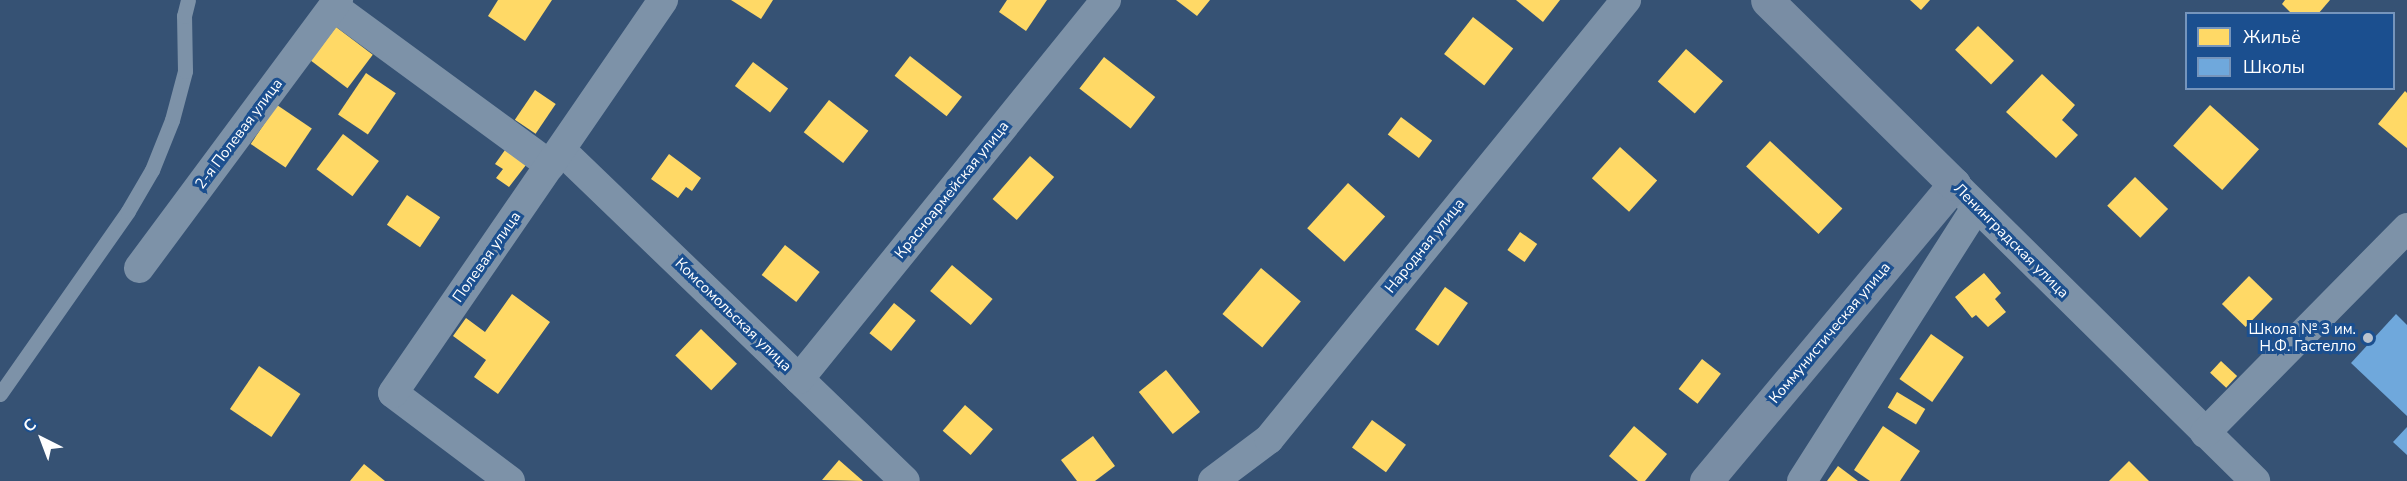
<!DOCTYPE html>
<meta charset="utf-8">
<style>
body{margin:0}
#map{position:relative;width:2407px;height:481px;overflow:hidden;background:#365274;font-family:"Nunito Sans",sans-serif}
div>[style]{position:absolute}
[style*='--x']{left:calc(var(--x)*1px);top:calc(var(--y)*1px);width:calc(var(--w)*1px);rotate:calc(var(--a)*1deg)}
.homes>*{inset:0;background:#ffd966;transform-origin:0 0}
.schools>*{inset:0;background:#6fa8dc}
.lane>*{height:15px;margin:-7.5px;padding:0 7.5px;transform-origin:7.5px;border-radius:7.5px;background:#7d92a8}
.street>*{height:30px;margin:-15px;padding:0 15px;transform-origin:15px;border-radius:15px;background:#7d92a8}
.secondary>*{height:33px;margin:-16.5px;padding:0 16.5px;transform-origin:16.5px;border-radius:16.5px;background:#798da4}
.dots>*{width:16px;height:16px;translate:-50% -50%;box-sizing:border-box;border:3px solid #1b4f8f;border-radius:50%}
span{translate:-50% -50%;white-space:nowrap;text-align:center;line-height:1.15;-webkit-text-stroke:6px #1b4f8f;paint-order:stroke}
.street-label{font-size:15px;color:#fff}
.poi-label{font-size:15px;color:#fff}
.right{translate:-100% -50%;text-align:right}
.legend{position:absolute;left:2185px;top:12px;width:210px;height:78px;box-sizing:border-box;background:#1b4f8f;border:2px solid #7695bc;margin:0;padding:8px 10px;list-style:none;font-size:18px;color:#fff}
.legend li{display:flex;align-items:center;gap:12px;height:30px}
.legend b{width:30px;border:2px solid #7695bc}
.north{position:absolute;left:12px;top:409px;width:60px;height:60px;-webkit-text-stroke:4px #1b4f8f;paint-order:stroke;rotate:318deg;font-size:16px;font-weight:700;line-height:24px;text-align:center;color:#fff}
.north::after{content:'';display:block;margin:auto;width:21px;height:27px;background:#fff;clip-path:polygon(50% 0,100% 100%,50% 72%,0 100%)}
</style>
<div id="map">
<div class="homes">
<i style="clip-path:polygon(498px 0,552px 0,525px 41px,488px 16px)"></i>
<i style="clip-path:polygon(731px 0,773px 0,761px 19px)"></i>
<i style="clip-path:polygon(1007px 0,1047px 0,1026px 31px,999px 12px)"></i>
<i style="clip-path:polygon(1176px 0,1210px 0,1197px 16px)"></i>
<i style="clip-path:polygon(1516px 0,1560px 0,1543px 22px)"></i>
<i style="clip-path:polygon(1910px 0,1930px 0,1921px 10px)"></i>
<i style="clip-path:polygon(2285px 0,2330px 0,2318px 14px,2292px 14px,2282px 4px)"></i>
<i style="left:1473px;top:17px;width:51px;height:47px;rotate:38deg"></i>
<i style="left:1978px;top:26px;width:50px;height:33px;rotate:44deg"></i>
<i style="left:336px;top:27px;width:46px;height:42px;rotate:37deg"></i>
<i style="left:1686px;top:49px;width:49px;height:43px;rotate:41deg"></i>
<i style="left:910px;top:56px;width:66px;height:25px;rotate:38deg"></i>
<i style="left:1104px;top:57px;width:65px;height:40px;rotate:38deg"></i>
<i style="left:753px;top:62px;width:44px;height:30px;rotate:37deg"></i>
<i style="left:366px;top:73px;width:36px;height:50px;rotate:34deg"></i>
<i style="clip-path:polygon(2042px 74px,2075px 105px,2062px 120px,2078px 135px,2056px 158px,2006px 112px)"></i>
<i style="left:535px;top:90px;width:25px;height:36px;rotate:34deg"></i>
<i style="clip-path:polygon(2405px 91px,2407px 93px,2407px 148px,2378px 124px)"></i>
<i style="left:829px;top:100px;width:50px;height:41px;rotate:38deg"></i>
<i style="left:277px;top:105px;width:42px;height:47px;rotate:34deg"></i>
<i style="left:2210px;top:105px;width:66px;height:55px;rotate:42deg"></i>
<i style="left:1401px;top:117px;width:39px;height:22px;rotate:37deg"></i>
<i style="left:343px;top:134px;width:45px;height:44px;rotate:37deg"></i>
<i style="left:1770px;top:141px;width:99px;height:35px;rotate:43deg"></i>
<i style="left:1620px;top:147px;width:50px;height:42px;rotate:42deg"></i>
<i style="clip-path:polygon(505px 150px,526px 165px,509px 187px,496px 178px,503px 169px,495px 164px)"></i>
<i style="clip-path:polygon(669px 154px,701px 178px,692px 191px,686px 187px,678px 198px,651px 179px)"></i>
<i style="left:1030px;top:156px;width:32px;height:57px;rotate:41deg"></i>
<i style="left:2135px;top:177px;width:46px;height:40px;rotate:44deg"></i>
<i style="left:1348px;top:183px;width:50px;height:61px;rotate:42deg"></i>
<i style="left:407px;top:195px;width:40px;height:36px;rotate:34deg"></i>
<i style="left:1520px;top:232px;width:21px;height:22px;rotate:35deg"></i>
<i style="left:785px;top:245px;width:44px;height:38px;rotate:38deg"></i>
<i style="left:952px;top:265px;width:53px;height:34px;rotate:40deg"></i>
<i style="left:1261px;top:268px;width:52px;height:60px;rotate:40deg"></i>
<i style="clip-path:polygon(1984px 273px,2001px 293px,1995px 299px,2006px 312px,1988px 327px,1976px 315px,1972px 318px,1955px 297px)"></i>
<i style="left:2249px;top:276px;width:33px;height:39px;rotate:44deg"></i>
<i style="left:1445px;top:287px;width:28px;height:52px;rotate:35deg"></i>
<i style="clip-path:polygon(512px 294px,550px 322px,498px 394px,474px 377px,486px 360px,453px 336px,466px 318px,485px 332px)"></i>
<i style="left:894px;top:303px;width:28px;height:39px;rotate:39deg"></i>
<i style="left:701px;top:329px;width:50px;height:37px;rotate:44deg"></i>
<i style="left:1931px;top:334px;width:40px;height:55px;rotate:35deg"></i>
<i style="left:1702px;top:359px;width:24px;height:38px;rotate:38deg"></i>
<i style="left:2221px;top:361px;width:22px;height:16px;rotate:43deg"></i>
<i style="left:259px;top:366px;width:50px;height:52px;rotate:34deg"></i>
<i style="left:1166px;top:370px;width:54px;height:35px;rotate:51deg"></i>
<i style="left:1897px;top:392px;width:33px;height:18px;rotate:31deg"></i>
<i style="left:965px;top:405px;width:37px;height:34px;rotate:41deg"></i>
<i style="left:1372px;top:420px;width:42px;height:34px;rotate:36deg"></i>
<i style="clip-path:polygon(1634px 426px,1667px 454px,1645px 481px,1638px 481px,1609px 456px)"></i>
<i style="clip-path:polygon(1883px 426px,1920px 451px,1900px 481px,1870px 481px,1854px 470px)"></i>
<i style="clip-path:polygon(1093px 436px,1115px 466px,1095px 481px,1077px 481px,1061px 460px)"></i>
<i style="clip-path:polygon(839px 460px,863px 481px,822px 480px)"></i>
<i style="clip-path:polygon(2129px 461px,2149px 481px,2109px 481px)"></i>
<i style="clip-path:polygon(364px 464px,385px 481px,350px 481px)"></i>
<i style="clip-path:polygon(1838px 466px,1858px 481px,1827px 481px)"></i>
</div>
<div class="schools">
<i style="clip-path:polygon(2396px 314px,2407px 325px,2407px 416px,2351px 363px)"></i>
<i style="clip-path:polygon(2407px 427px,2407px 455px,2393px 442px)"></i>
</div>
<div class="lane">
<i style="--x:0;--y:394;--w:223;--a:-55"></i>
<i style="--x:128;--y:211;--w:48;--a:-59.7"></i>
<i style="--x:152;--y:170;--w:54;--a:-68.2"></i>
<i style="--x:172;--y:120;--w:51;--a:-75.1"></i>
<i style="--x:185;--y:71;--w:55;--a:-91"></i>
<i style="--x:184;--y:16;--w:16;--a:-76"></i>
</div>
<div class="street">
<i style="--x:334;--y:7;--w:268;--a:36.2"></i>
<i style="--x:561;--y:150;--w:477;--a:43.9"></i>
<i style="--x:1954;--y:184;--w:423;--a:44.6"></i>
<i style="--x:139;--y:268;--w:334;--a:-53.4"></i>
<i style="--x:799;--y:379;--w:488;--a:-51"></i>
<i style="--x:2205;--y:433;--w:288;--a:-45.4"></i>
<i style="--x:510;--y:481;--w:146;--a:-143.1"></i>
<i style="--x:393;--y:393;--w:477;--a:-55.5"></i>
<i style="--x:1213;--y:481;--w:70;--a:-36.9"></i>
<i style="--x:1269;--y:439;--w:566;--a:-50.88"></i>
<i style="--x:1802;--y:481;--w:324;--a:-57.5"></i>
</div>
<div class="secondary">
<i style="--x:1706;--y:481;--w:387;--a:-50.1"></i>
<i style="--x:1954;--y:184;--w:262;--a:-135.5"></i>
</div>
<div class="dots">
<i style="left:2368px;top:338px;background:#b9c2ce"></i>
</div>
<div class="street-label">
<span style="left:239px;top:134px;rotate:-53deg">2-я Полевая улица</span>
<span style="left:952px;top:190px;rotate:-51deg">Красноармейская улица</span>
<span style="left:2011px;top:241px;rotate:45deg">Ленинградская улица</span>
<span style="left:1425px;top:246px;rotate:-51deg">Народная улица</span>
<span style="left:487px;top:257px;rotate:-55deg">Полевая улица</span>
<span style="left:733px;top:315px;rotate:44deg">Комсомольская улица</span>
<span style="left:1830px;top:333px;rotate:-50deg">Коммунистическая улица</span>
</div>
<div class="poi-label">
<span class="right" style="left:2356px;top:338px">Школа № 3 им.<br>Н.Ф. Гастелло</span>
</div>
<ul class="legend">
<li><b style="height:16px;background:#ffd966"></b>Жильё</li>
<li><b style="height:16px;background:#6fa8dc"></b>Школы</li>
</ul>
<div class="north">С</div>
</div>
